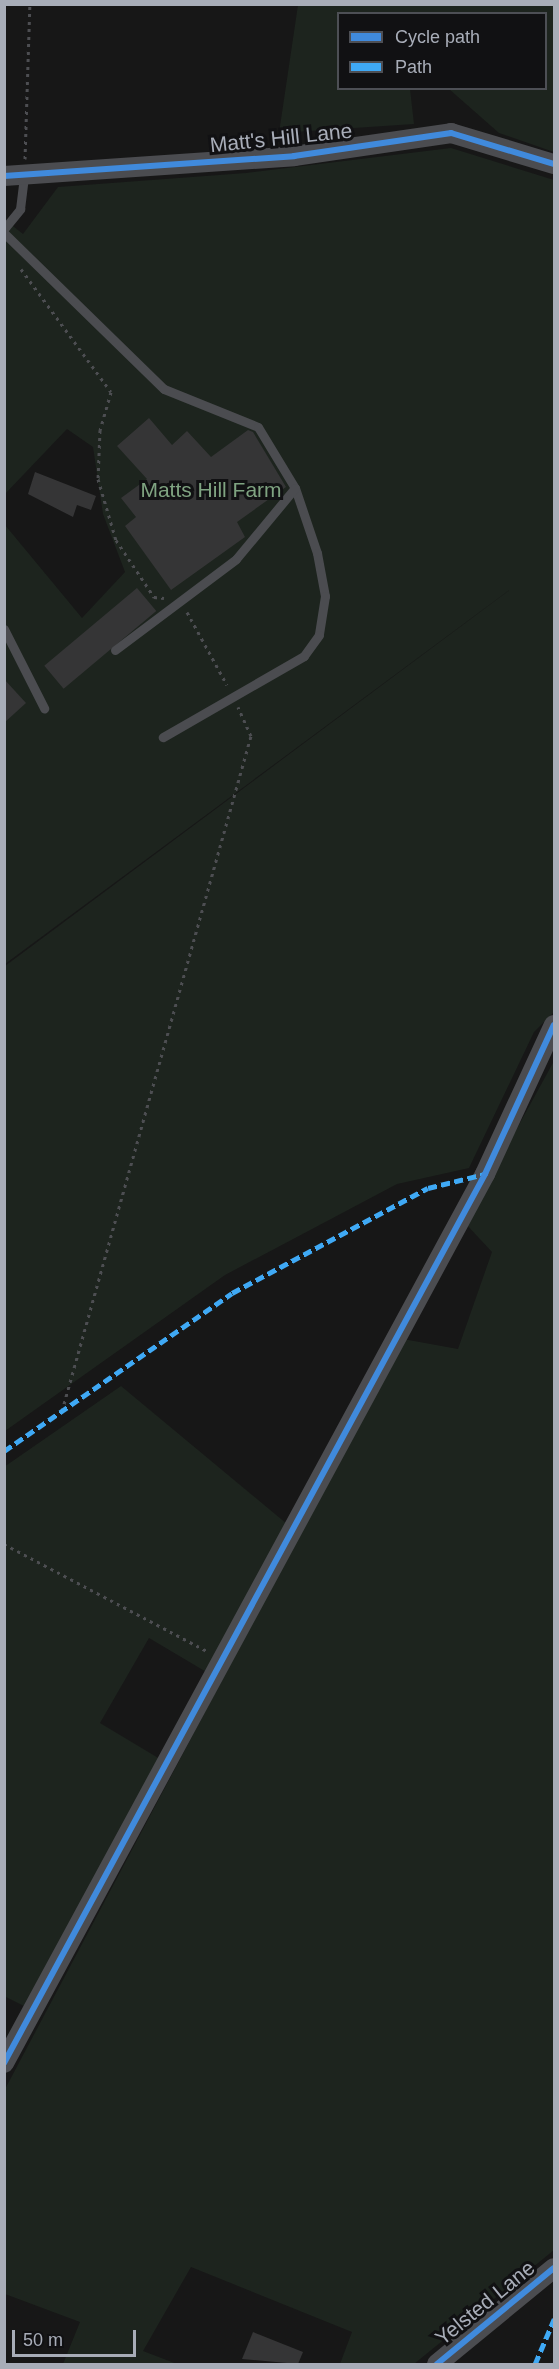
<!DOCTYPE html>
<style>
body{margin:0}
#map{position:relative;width:559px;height:2369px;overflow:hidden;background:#171717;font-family:Helvetica,sans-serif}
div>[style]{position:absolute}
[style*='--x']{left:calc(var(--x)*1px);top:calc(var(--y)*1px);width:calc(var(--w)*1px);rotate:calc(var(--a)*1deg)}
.green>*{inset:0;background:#1d241e}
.building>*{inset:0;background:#353536;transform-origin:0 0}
.path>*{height:3px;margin-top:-1.5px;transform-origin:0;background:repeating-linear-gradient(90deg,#4d4e52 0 3px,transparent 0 7.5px)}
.lane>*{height:9px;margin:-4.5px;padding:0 4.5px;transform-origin:4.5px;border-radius:4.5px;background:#4b4c50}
.street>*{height:20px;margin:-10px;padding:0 10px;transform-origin:10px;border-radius:10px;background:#4b4c50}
.quiet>*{height:4.5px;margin-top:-2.25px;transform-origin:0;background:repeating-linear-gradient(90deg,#3fa9f5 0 9px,transparent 0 13.5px)}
.cycleway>*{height:6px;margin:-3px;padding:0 3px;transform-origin:3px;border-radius:3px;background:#408adc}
span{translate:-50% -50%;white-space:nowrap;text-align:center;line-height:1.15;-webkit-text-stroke:6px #111113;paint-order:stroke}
.street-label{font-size:21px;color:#a8adb8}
.park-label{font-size:21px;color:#7fa381}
.frame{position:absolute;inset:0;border:6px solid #a8adb8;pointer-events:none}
.legend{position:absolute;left:337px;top:12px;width:210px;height:78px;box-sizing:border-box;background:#111113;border:2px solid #4d4f55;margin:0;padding:8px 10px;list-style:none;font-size:18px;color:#a8adb8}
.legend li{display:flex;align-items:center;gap:12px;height:30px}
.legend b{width:30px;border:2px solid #4d4f55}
.scale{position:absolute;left:12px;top:2330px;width:124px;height:27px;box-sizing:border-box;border:3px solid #a8adb8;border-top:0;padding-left:8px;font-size:18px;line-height:21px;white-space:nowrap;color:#a8adb8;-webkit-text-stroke:4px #111113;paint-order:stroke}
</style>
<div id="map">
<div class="green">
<i style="clip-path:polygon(298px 5px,554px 5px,554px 152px,499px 133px,449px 89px,546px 88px,546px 14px,338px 14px,338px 88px,410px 89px,414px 124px,279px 133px)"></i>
<i style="clip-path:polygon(451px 148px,554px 180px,554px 1012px,534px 1032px,469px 1168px,397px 1184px,225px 1275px,5px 1431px,5px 966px,535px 571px,5px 964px,5px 525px,82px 618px,125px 572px,103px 514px,93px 447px,67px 429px,5px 494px,4px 219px,23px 234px,58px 187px,246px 173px)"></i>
<i style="clip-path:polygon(554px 1061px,554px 2250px,414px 2364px,340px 2364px,352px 2332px,191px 2267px,143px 2351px,177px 2364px,63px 2364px,80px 2322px,5px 2294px,4px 2091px,403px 1339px,458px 1349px,492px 1252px,465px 1223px)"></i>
<i style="clip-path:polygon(121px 1386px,287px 1524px,208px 1673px,149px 1638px,100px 1723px,160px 1759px,26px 2007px,4px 1996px,4px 1467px)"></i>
</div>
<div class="building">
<i style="clip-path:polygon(149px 418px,172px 445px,187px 431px,211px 457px,248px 430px,253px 432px,286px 487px,237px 522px,245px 537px,171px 590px,125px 526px,136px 517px,121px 498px,147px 479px,117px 446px)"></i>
<i style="clip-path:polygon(35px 472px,96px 496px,91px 510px,77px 505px,73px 517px,28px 494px)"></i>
<i style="left:137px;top:588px;width:30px;height:121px;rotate:50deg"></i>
<i style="clip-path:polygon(4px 679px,26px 703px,4px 723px)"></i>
<i style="clip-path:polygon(253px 2332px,303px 2352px,298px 2364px,242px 2359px)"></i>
</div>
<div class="path">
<i style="--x:25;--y:159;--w:155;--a:-88.2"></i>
<i style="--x:21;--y:269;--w:152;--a:53.8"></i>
<i style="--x:111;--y:392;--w:40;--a:106"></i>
<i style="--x:100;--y:430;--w:49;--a:92.3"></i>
<i style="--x:98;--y:479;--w:64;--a:73.6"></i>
<i style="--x:116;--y:540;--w:69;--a:56.3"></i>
<i style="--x:154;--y:597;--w:10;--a:6"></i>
<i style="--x:187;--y:612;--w:83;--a:61.3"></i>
<i style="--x:62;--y:1411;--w:701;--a:-74.36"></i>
<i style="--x:251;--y:736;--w:32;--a:-114"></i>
<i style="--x:4;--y:1544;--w:229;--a:27.8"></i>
</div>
<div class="lane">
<i style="--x:4;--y:229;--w:26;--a:-51"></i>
<i style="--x:20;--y:209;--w:33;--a:-83"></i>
<i style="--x:4;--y:233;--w:223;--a:44.3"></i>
<i style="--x:164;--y:389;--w:101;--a:22"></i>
<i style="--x:258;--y:427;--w:71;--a:58.8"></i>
<i style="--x:295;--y:488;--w:69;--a:71.3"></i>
<i style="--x:317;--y:553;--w:44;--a:79.5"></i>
<i style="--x:325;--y:596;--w:39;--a:99"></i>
<i style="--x:319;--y:635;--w:26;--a:126"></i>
<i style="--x:304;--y:656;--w:163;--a:150.1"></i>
<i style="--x:4;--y:629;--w:89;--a:63.1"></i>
<i style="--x:115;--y:650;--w:151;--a:-36.9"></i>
<i style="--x:236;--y:559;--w:92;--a:-50.3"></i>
</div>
<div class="street">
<i style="--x:4;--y:176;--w:291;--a:-3.9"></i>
<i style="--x:294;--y:156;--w:159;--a:-8.3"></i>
<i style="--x:451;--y:133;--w:108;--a:16.8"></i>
<i style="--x:4;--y:2063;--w:1011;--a:-61.58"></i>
<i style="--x:485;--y:1174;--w:164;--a:-65.2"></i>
<i style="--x:437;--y:2364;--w:151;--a:-39.4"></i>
</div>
<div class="quiet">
<i style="--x:4;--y:1451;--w:277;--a:-34.7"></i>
<i style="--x:232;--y:1293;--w:222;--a:-28.2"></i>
<i style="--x:428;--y:1188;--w:59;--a:-13.8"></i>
<i style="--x:535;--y:2364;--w:49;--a:-67.1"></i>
</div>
<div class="cycleway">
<i style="--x:4;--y:176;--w:291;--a:-3.9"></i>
<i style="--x:294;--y:156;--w:159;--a:-8.3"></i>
<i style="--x:451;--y:133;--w:108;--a:16.8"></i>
<i style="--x:4;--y:2063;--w:1011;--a:-61.58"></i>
<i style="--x:485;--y:1174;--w:164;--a:-65.2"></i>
<i style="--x:437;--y:2364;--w:151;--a:-39.4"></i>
</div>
<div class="street-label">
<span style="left:281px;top:138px;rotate:-6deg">Matt's Hill Lane</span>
<span style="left:485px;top:2303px;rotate:-39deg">Yelsted Lane</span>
</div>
<div class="park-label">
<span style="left:211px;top:490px">Matts Hill Farm</span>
</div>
<div class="frame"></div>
<ul class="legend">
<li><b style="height:8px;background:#408adc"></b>Cycle path</li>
<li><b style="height:8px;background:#3fa9f5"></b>Path</li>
</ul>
<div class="scale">50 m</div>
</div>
